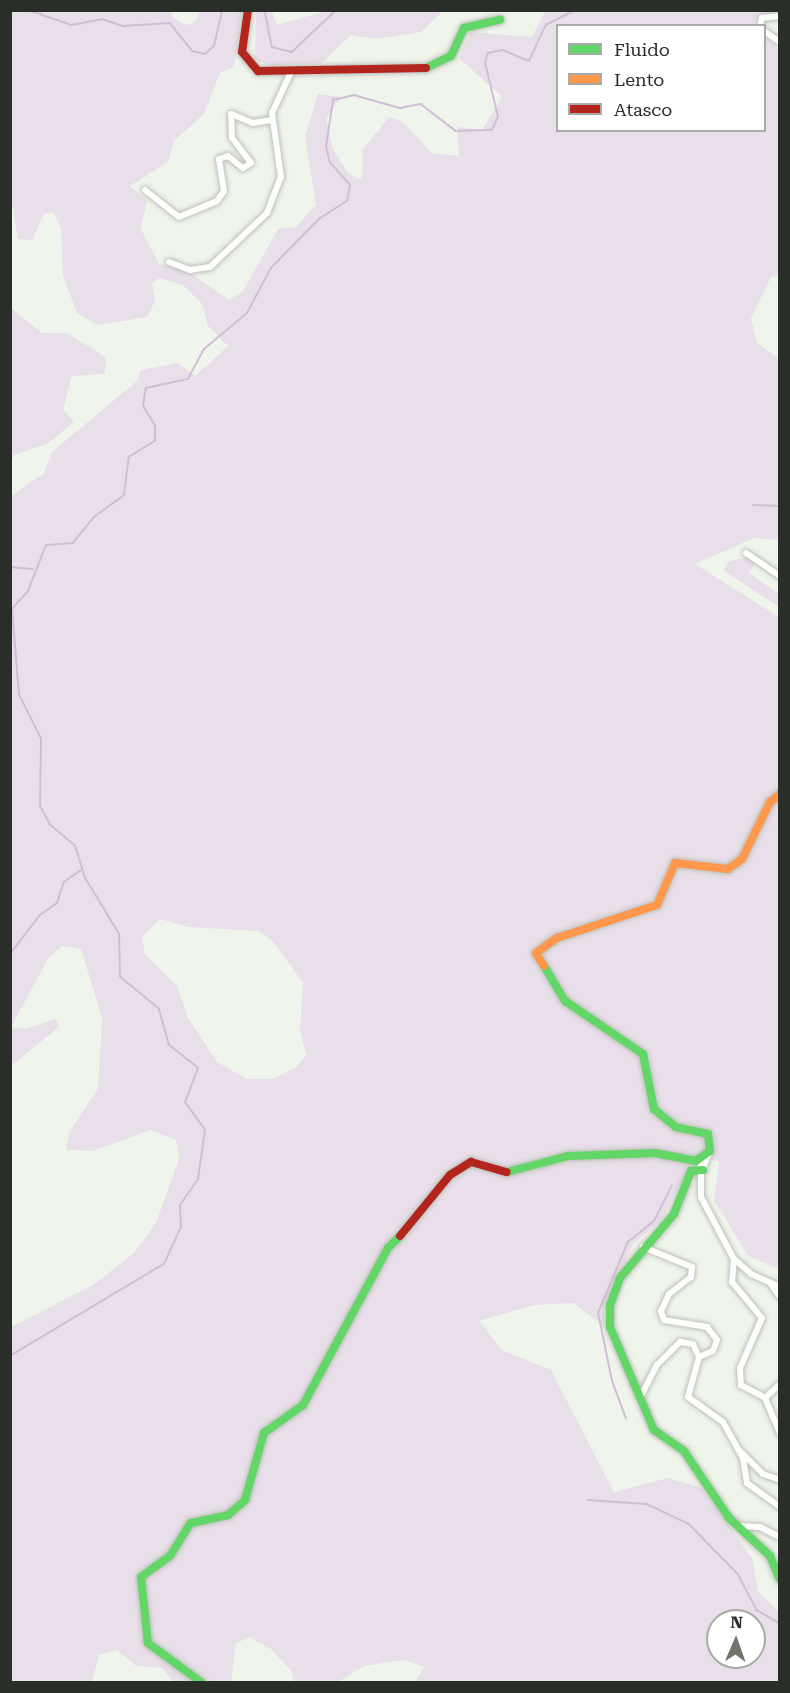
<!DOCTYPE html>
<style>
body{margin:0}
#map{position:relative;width:790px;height:1693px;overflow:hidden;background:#f0f5ec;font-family:"Roboto Serif",serif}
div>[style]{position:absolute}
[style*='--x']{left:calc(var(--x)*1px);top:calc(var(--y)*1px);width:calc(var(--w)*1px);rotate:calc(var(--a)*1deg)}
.green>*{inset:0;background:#e9dfea}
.stream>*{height:1.5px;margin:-0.75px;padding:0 0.75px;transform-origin:0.75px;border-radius:0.75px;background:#d0bfd4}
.roads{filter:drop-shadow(0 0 2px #bdc1ba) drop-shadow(0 0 2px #bdc1ba)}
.street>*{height:6px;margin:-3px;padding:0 3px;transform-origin:3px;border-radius:3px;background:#fdfefc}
.fast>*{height:8px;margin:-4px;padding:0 4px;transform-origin:4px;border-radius:4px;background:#63d668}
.slow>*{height:8px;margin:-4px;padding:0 4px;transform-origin:4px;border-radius:4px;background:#ff974d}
.jam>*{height:8px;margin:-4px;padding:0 4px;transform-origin:4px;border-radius:4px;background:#b3261e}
span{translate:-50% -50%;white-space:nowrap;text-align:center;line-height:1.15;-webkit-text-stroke:4.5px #fff;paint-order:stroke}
.frame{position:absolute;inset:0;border:12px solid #2a2e28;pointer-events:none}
.legend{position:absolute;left:556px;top:24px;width:210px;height:108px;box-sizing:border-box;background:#fff;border:2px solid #aaaba9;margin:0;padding:8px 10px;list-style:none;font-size:18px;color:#2a2e28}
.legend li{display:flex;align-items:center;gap:12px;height:30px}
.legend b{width:30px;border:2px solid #aaaba9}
.north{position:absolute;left:706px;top:1609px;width:60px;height:60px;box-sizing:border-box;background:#fff;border:2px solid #aaaba9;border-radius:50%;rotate:2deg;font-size:16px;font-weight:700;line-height:24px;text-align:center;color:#2a2e28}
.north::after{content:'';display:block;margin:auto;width:21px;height:27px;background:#6f746d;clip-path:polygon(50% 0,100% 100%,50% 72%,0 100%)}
</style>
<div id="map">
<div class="green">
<i style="clip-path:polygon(evenodd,11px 11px,171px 11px,173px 18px,186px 25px,195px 22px,200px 11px,242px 11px,234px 67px,220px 73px,204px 114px,174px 141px,168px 162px,130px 186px,147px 201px,141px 229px,159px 264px,182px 267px,229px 300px,243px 291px,278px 229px,296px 227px,316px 205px,305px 136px,318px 94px,341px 97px,326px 119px,333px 149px,348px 173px,362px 180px,363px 149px,389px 117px,403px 122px,432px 153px,459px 156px,457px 127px,482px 130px,502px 97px,459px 58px,471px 32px,532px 37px,545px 11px,779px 11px,759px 16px,753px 25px,558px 26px,558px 130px,764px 130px,765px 37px,779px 50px,779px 276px,771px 277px,751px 318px,757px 343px,779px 358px,779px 540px,754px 538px,695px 564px,779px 617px,779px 1269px,748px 1256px,714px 1200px,719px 1162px,700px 1156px,694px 1158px,661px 1220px,633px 1244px,604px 1311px,604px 1326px,573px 1303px,534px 1305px,479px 1321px,502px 1350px,551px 1370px,614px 1492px,668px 1478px,702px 1488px,752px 1558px,758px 1592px,779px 1612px,779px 1682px,415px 1682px,424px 1667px,404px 1660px,364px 1666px,338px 1682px,294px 1682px,292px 1672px,271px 1649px,248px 1637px,236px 1644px,231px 1682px,174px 1682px,162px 1668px,136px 1666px,117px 1650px,99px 1655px,92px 1682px,11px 1682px,11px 1327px,93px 1285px,134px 1253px,156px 1223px,179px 1159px,176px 1140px,151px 1130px,93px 1151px,66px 1150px,69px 1133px,98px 1088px,102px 1018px,81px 949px,62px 946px,49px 957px,11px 1027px,26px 1029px,56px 1019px,59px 1027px,11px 1066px,11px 496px,43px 474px,53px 451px,137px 381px,141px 370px,178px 363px,195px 376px,228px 346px,208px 326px,202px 304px,184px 286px,160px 278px,152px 283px,155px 301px,147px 317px,98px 325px,77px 313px,63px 276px,61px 227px,53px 212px,44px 214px,32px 240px,18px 239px,10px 191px,11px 11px,160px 919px,188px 927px,258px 931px,272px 940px,303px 983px,300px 1029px,306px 1055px,295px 1068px,272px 1079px,247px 1079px,217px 1062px,188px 1018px,177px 986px,145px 954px,142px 937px,160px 919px,11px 11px,718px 1621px,754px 1621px,754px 1657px,718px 1657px,718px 1621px)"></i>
<i style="clip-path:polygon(256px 11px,272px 11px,277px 25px,326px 11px,443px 11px,421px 32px,376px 39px,351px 35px,322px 63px,270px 66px,255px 59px)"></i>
<i style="clip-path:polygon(11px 308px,42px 333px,67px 333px,106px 357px,105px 374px,72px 376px,63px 410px,74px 422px,47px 444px,14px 455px,11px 462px)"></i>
<i style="clip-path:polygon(747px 557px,756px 562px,749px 573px,779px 594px,779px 607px,724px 571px,728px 562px)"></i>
</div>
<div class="stream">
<i style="--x:28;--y:10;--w:46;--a:18.8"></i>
<i style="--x:72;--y:25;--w:31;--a:-11"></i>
<i style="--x:102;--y:19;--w:22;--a:18"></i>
<i style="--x:123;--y:26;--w:47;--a:-3.7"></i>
<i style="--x:170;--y:23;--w:36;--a:51"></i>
<i style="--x:193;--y:51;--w:12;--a:14"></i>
<i style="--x:205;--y:54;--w:12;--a:-42"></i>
<i style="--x:214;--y:46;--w:37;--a:-77"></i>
<i style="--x:265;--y:10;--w:38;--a:79"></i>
<i style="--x:272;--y:47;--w:21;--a:14"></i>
<i style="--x:292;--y:52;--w:61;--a:-43.7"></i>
<i style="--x:753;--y:505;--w:27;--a:2"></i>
<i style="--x:10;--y:567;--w:23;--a:5"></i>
<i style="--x:10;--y:954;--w:49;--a:-52.4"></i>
<i style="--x:40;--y:915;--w:21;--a:-35"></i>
<i style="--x:57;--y:903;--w:22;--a:-72"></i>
<i style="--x:64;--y:882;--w:21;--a:-35"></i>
<i style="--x:10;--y:1356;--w:179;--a:-30.9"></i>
<i style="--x:164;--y:1264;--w:41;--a:-65.3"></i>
<i style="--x:181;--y:1227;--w:22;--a:-93"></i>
<i style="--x:180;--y:1205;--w:32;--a:-55"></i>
<i style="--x:198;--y:1179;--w:49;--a:-81.9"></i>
<i style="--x:205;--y:1130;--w:34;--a:-126"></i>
<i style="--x:185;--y:1102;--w:36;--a:-69"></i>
<i style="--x:198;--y:1068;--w:37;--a:-142"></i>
<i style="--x:169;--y:1045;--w:37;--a:-106"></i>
<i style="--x:159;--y:1009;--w:50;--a:-140.6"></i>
<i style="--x:120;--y:977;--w:43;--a:-91.3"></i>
<i style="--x:119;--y:934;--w:66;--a:-121.3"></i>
<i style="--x:85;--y:878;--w:34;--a:-107"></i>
<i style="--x:75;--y:846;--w:33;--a:-140"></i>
<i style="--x:50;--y:825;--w:21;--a:-118"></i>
<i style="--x:40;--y:806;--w:67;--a:-89.1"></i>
<i style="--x:41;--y:739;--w:49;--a:-116.6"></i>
<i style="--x:19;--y:695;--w:86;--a:-94.7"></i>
<i style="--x:12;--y:609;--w:24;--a:-48"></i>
<i style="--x:28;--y:591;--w:49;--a:-68.6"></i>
<i style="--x:46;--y:545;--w:27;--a:-4"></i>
<i style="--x:73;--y:543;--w:33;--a:-51"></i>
<i style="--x:94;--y:517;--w:37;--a:-36"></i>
<i style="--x:124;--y:495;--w:38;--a:-83"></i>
<i style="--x:129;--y:457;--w:31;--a:-32"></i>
<i style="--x:155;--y:441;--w:15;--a:-90"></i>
<i style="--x:155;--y:426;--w:23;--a:-121"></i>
<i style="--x:143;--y:406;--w:18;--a:-81"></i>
<i style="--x:146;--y:388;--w:43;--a:-12.1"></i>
<i style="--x:188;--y:379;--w:34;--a:-62"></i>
<i style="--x:204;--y:349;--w:56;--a:-39.9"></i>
<i style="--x:247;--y:313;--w:51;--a:-61.9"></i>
<i style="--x:271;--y:268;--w:69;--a:-45.6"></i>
<i style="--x:319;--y:219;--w:33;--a:-33"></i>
<i style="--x:347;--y:201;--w:16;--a:-79"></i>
<i style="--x:350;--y:185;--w:30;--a:-132"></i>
<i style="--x:330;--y:163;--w:16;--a:-104"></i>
<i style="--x:326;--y:147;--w:48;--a:-81.5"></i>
<i style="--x:333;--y:100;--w:22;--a:-13"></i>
<i style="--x:354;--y:95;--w:48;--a:15.8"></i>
<i style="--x:400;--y:108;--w:21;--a:-11"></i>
<i style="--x:421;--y:104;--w:44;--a:37.6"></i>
<i style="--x:456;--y:131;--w:36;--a:-2"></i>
<i style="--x:492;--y:130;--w:14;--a:-65"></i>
<i style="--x:498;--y:117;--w:56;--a:-103.5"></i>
<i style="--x:485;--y:63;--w:10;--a:-73"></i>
<i style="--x:488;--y:53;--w:15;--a:-11"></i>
<i style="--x:503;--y:50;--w:28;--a:23"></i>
<i style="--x:529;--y:61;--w:40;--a:-65"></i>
<i style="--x:546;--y:25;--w:33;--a:-27"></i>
<i style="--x:626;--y:1419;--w:40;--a:-110.2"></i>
<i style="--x:612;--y:1381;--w:69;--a:-101.6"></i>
<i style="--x:598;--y:1313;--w:77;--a:-67.1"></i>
<i style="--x:628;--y:1242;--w:33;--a:-39"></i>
<i style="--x:654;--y:1221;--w:39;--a:-63"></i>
<i style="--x:588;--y:1500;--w:59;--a:3.9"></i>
<i style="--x:647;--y:1504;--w:47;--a:25.5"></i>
<i style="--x:689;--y:1524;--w:70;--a:45.6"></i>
<i style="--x:738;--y:1574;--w:41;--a:62.2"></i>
<i style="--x:757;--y:1610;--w:27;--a:31"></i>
</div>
<div class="roads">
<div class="street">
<i style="--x:760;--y:26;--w:8;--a:-76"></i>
<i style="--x:762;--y:18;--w:18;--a:-6"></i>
<i style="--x:764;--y:31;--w:19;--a:35"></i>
<i style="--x:145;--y:190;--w:43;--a:38.5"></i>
<i style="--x:179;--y:217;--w:41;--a:-22.8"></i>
<i style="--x:217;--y:201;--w:12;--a:-55"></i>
<i style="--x:224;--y:191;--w:32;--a:-99"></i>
<i style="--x:219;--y:159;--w:9;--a:-18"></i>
<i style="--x:228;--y:156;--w:19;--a:39"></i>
<i style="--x:243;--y:168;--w:9;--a:-32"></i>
<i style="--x:251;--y:163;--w:31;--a:-127"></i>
<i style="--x:232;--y:138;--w:24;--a:-92"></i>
<i style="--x:231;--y:114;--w:24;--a:22"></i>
<i style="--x:253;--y:123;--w:19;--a:-9"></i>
<i style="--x:169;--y:262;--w:22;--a:21"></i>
<i style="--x:190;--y:270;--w:20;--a:-9"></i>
<i style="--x:210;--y:267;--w:79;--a:-43.5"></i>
<i style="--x:267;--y:213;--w:39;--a:-69"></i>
<i style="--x:281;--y:177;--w:65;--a:-98"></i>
<i style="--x:272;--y:113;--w:47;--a:-65.1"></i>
<i style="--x:746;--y:553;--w:41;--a:34.1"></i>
<i style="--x:698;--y:1161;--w:9;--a:54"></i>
<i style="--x:703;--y:1168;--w:18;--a:-68"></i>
<i style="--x:701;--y:1173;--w:24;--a:90"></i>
<i style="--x:701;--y:1197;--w:70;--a:62"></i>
<i style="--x:734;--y:1259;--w:23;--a:41"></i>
<i style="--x:751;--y:1274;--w:32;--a:24"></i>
<i style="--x:643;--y:1247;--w:53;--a:22.2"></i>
<i style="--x:692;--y:1267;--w:10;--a:96"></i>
<i style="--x:691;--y:1277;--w:28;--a:142"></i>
<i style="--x:669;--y:1294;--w:19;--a:115"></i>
<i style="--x:661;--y:1311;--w:9;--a:72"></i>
<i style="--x:664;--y:1320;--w:44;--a:9.2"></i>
<i style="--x:707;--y:1327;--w:16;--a:52"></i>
<i style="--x:717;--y:1340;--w:12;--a:110"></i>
<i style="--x:713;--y:1351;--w:15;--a:157"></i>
<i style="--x:699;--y:1357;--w:41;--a:105.4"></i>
<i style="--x:688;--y:1397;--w:43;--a:35.5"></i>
<i style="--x:723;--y:1422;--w:41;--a:60.9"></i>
<i style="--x:743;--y:1458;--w:25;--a:81"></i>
<i style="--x:747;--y:1483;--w:41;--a:36"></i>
<i style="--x:734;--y:1259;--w:23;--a:95"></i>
<i style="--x:732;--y:1282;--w:47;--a:50.2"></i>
<i style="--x:762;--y:1318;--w:55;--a:113.7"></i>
<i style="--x:740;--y:1368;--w:17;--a:87"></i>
<i style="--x:741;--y:1385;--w:27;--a:28"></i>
<i style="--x:765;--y:1398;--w:39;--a:67"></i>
<i style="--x:770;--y:1283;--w:17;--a:54"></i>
<i style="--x:641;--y:1396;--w:35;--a:-63"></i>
<i style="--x:657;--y:1365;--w:33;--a:-45"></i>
<i style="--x:680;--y:1342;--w:13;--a:9"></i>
<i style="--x:693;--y:1344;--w:14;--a:65"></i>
<i style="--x:765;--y:1398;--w:21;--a:-43"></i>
<i style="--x:738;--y:1449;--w:35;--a:45"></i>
<i style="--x:763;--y:1474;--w:18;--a:19"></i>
<i style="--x:739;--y:1526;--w:21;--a:3"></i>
<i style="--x:760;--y:1527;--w:22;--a:27"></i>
</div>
<div class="fast">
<i style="--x:426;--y:68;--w:28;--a:-26"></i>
<i style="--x:451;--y:56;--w:31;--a:-65"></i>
<i style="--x:464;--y:28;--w:37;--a:-13"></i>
<i style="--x:703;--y:1170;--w:12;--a:175"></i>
<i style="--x:691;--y:1171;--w:46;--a:111.6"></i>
<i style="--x:674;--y:1214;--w:84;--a:130.2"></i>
<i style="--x:620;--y:1278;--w:29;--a:110"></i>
<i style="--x:610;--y:1305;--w:22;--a:90"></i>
<i style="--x:610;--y:1327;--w:112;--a:66.9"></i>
<i style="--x:654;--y:1430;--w:37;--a:35"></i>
<i style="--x:684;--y:1451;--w:81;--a:56.1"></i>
<i style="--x:729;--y:1518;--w:56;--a:42.8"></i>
<i style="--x:770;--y:1556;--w:25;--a:67"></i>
<i style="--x:507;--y:1172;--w:63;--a:-14.7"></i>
<i style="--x:568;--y:1156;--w:87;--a:-2"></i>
<i style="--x:655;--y:1153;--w:42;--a:11"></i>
<i style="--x:696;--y:1161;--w:17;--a:-36"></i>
<i style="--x:710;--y:1151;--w:17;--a:-97"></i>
<i style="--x:708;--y:1134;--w:33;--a:-168"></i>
<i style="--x:676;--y:1127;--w:28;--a:-141"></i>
<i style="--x:654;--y:1109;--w:56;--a:-101.3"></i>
<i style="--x:643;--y:1054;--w:94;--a:-145.8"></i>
<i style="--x:565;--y:1001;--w:41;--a:-121"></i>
<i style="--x:201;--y:1682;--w:66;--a:-143.7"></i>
<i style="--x:148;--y:1643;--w:66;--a:-96.1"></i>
<i style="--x:141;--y:1577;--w:36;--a:-36"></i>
<i style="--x:170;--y:1556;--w:39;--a:-58"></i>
<i style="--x:191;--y:1523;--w:38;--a:-12"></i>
<i style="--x:228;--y:1515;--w:23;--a:-41"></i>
<i style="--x:245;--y:1500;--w:70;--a:-74.2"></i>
<i style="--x:264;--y:1433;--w:48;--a:-35.7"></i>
<i style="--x:303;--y:1405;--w:179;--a:-61.6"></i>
<i style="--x:388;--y:1248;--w:17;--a:-45"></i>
</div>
<div class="slow">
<i style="--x:544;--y:966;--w:15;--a:-122"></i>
<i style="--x:536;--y:953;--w:26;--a:-36"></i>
<i style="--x:557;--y:938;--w:105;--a:-18.3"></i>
<i style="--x:657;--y:905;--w:46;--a:-66.8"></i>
<i style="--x:675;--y:863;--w:53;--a:6.5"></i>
<i style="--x:728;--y:869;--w:17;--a:-36"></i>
<i style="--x:742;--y:859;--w:64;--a:-63.8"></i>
<i style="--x:770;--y:802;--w:13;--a:-39"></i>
</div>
<div class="jam">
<i style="--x:248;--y:10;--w:42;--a:98.1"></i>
<i style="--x:242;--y:52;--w:25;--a:50"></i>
<i style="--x:258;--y:71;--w:168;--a:-1"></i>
<i style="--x:400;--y:1236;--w:79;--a:-50.7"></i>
<i style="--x:450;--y:1175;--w:25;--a:-32"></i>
<i style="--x:471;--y:1162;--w:37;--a:16"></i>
</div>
</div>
<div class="frame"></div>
<ul class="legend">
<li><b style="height:8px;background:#63d668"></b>Fluido</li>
<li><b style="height:8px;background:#ff974d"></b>Lento</li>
<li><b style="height:8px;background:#b3261e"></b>Atasco</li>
</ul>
<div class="north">N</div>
</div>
